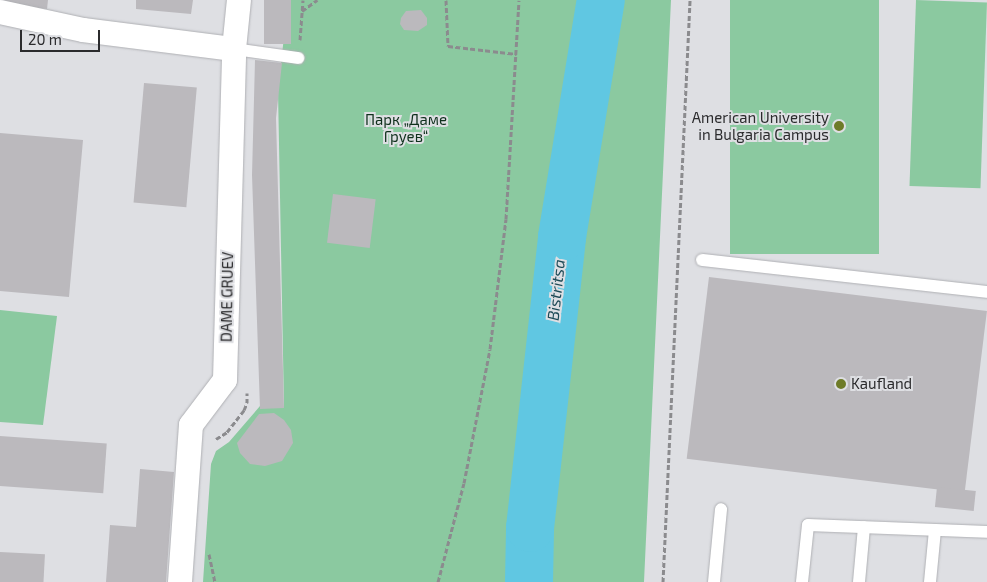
<!DOCTYPE html>
<meta charset="utf-8">
<style>
body{margin:0}
#map{position:relative;width:987px;height:582px;overflow:hidden;background:#dedfe3;font-family:"Exo 2",sans-serif}
div>[style]{position:absolute}
[style*='--x']{left:calc(var(--x)*1px);top:calc(var(--y)*1px);width:calc(var(--w)*1px);rotate:calc(var(--a)*1deg)}
.green>*{inset:0;background:#8bc9a0;transform-origin:0 0}
.river>*{height:48px;margin:-24px;padding:0 24px;transform-origin:24px;border-radius:24px;background:#60c7e2}
.building>*{inset:0;background:#bbb9bd;transform-origin:0 0}
.path>*{height:3px;margin-top:-1.5px;transform-origin:0;background:repeating-linear-gradient(90deg,#8b8b8e 0 5px,transparent 0 7.5px)}
.roads{filter:drop-shadow(0 0 1px #afb0b4) drop-shadow(0 0 1px #afb0b4)}
.service>*{height:12px;margin:-6px;padding:0 6px;transform-origin:6px;border-radius:6px;background:#fff}
.minor>*{height:24px;margin:-12px;padding:0 12px;transform-origin:12px;border-radius:12px;background:#fff}
.dots>*{width:14px;height:14px;translate:-50% -50%;box-sizing:border-box;border:2px solid #dedfe3;border-radius:50%}
span{translate:-50% -50%;white-space:nowrap;text-align:center;line-height:1.15;-webkit-text-stroke:4px #dedfe3;paint-order:stroke}
.poi-label{font-size:15px;color:#2b2b2d}
.right{translate:-100% -50%;text-align:right}
.left{translate:0 -50%;text-align:left}
.park-label{font-size:15px;color:#10311d}
.street-label{font-size:15px;color:#2b2b2d}
.water-label{font-size:16px;color:#1d4a56;font-style:italic}
.scale{position:absolute;left:20px;top:30px;width:80px;height:22px;box-sizing:border-box;border:2px solid #2b2b2d;border-top:0;padding-left:6px;font-size:15px;line-height:18px;white-space:nowrap;color:#2b2b2d;-webkit-text-stroke:4px #dedfe3;paint-order:stroke}
</style>
<div id="map">
<div class="green">
<i style="clip-path:polygon(288px 0,671px 0,644px 582px,203px 582px,211px 464px,216px 451px,229px 442px,260px 406px,284px 407px,278px 91px)"></i>
<i style="left:730px;top:0;width:149px;height:254px"></i>
<i style="left:916px;top:0;width:71px;height:186px;rotate:2deg"></i>
<i style="clip-path:polygon(0 310px,57px 316px,43px 425px,0 422px)"></i>
</div>
<div class="river">
<i style="--x:529;--y:582;--w:54;--a:-88.9"></i>
<i style="--x:530;--y:528;--w:293;--a:-83.7"></i>
<i style="--x:562;--y:237;--w:240;--a:-80.7"></i>
</div>
<div class="building">
<i style="clip-path:polygon(4px 0,48px 0,47px 9px,3px 4px)"></i>
<i style="clip-path:polygon(136px 0,193px 0,191px 14px,136px 9px)"></i>
<i style="left:264px;top:0;width:27px;height:44px"></i>
<i style="clip-path:polygon(421px 10px,427px 18px,427px 25px,418px 31px,404px 30px,400px 24px,401px 18px,406px 11px)"></i>
<i style="clip-path:polygon(255px 60px,282px 63px,276px 118px,284px 408px,260px 409px,252px 175px)"></i>
<i style="left:144px;top:83px;width:53px;height:120px;rotate:5deg"></i>
<i style="clip-path:polygon(0 133px,83px 140px,69px 297px,0 291px)"></i>
<i style="left:333px;top:194px;width:43px;height:49px;rotate:7deg"></i>
<i style="left:709px;top:277px;width:280px;height:183px;rotate:7deg"></i>
<i style="clip-path:polygon(274px 413px,284px 420px,291px 430px,293px 443px,282px 461px,265px 466px,250px 464px,240px 453px,237px 443px,259px 414px)"></i>
<i style="left:0;top:436px;width:107px;height:50px;rotate:4deg"></i>
<i style="clip-path:polygon(140px 469px,174px 472px,166px 582px,106px 582px,110px 525px,136px 527px)"></i>
<i style="left:937px;top:487px;width:39px;height:20px;rotate:6deg"></i>
<i style="left:0;top:552px;width:45px;height:30px;rotate:3deg"></i>
</div>
<div class="path">
<i style="--x:446;--y:0;--w:46;--a:87.5"></i>
<i style="--x:448;--y:46;--w:69;--a:6.6"></i>
<i style="--x:302;--y:11;--w:19;--a:-36"></i>
<i style="--x:300;--y:40;--w:40;--a:-85.7"></i>
<i style="--x:216;--y:439;--w:13;--a:-32"></i>
<i style="--x:227;--y:432;--w:28;--a:-52"></i>
<i style="--x:244;--y:410;--w:8;--a:-67"></i>
<i style="--x:247;--y:403;--w:10;--a:-90"></i>
<i style="--x:209;--y:554;--w:29;--a:78"></i>
<i style="--x:438;--y:582;--w:102;--a:-75.3"></i>
<i style="--x:464;--y:483;--w:136;--a:-79"></i>
<i style="--x:490;--y:349;--w:131;--a:-83"></i>
<i style="--x:506;--y:219;--w:219;--a:-86.6"></i>
<i style="--x:663;--y:582;--w:583;--a:-87.34"></i>
</div>
<div class="roads">
<div class="service">
<i style="--x:234;--y:49;--w:65;--a:8"></i>
<i style="--x:702;--y:260;--w:287;--a:6.4"></i>
<i style="--x:714;--y:582;--w:73;--a:-84.5"></i>
<i style="--x:802;--y:582;--w:57;--a:-84"></i>
<i style="--x:808;--y:525;--w:179;--a:2.2"></i>
<i style="--x:859;--y:582;--w:55;--a:-84.8"></i>
<i style="--x:930;--y:582;--w:52;--a:-84.5"></i>
</div>
<div class="minor">
<i style="--x:0;--y:12;--w:85;--a:12.2"></i>
<i style="--x:83;--y:30;--w:152;--a:7.2"></i>
<i style="--x:180;--y:582;--w:157;--a:-86"></i>
<i style="--x:191;--y:425;--w:56;--a:-52.9"></i>
<i style="--x:225;--y:380;--w:331;--a:-88.4"></i>
<i style="--x:234;--y:49;--w:49;--a:-84.2"></i>
</div>
</div>
<div class="dots">
<i style="left:839px;top:126px;background:#6e7b28"></i>
<i style="left:841px;top:384px;background:#6e7b28"></i>
</div>
<div class="poi-label">
<span class="right" style="left:829px;top:126px">American University<br>in Bulgaria Campus</span>
<span class="left" style="left:851px;top:384px">Kaufland</span>
</div>
<div class="park-label">
<span style="left:406px;top:128px">Парк „Даме<br>Груев“</span>
</div>
<div class="street-label">
<span style="left:227px;top:297px;rotate:-89deg">DAME GRUEV</span>
</div>
<div class="water-label">
<span style="left:556px;top:290px;rotate:-84deg">Bistritsa</span>
</div>
<div class="scale">20 m</div>
</div>
